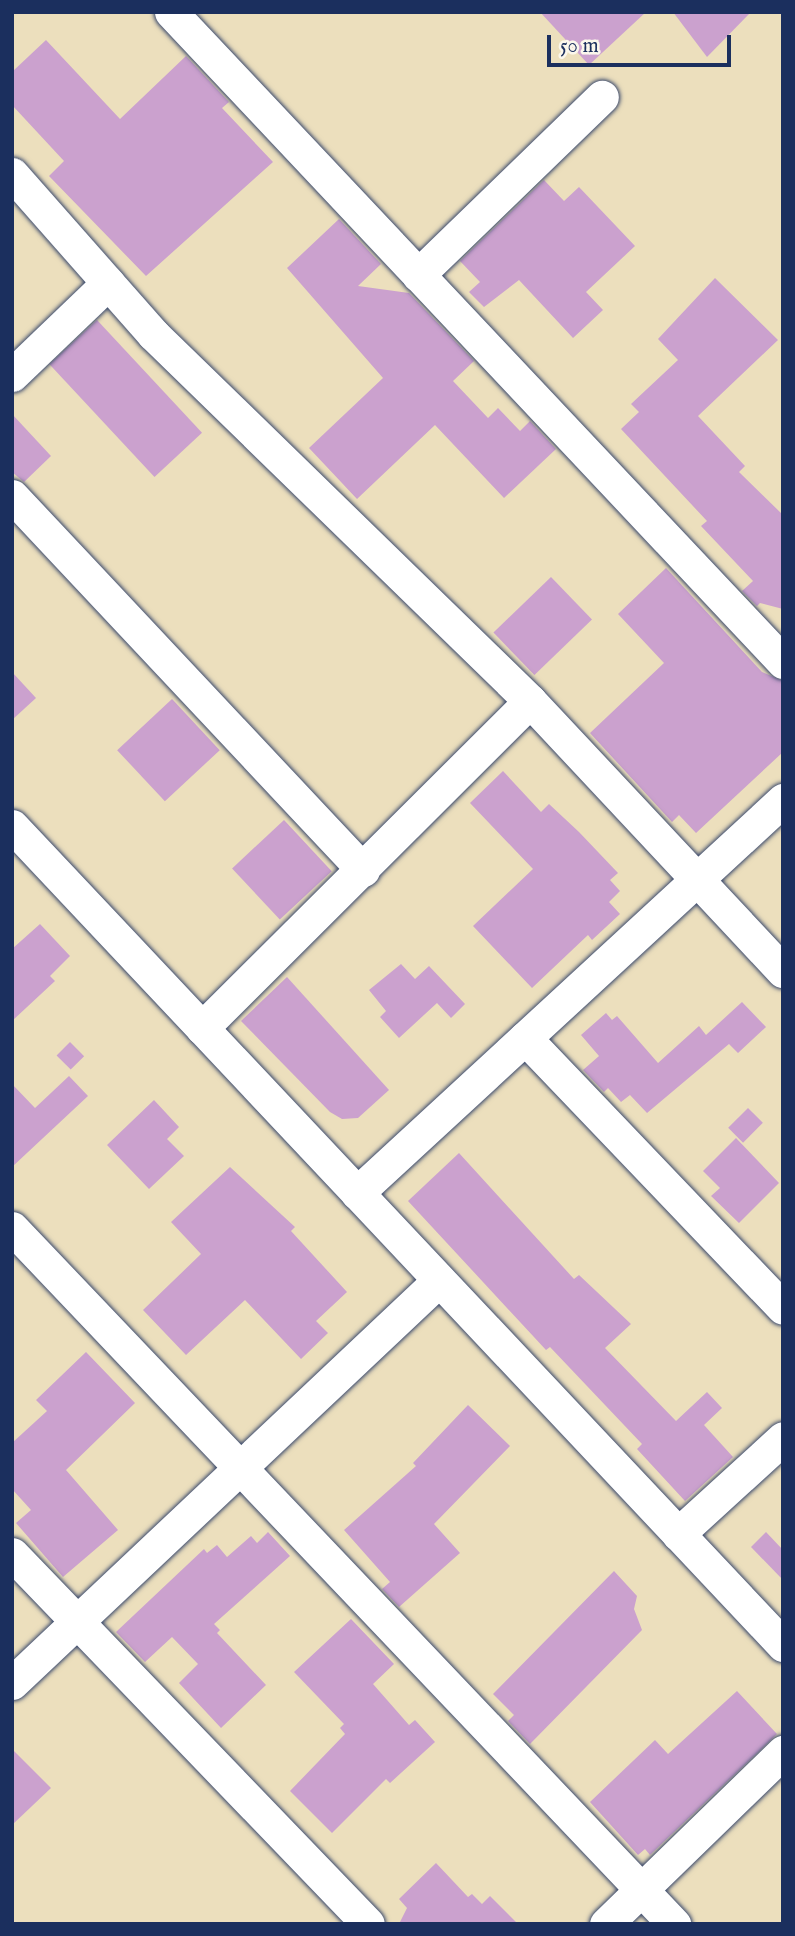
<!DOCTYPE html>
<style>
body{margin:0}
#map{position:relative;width:795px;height:1936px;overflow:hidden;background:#ecdfbd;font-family:"IM FELL English",serif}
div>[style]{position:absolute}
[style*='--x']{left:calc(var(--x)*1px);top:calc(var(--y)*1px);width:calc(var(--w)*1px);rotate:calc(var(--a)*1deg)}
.building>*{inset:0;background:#cba1ce;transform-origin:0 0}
.roads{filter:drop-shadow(0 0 2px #3a496c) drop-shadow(0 0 2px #3a496c)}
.minor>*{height:33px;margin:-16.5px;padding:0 16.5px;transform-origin:16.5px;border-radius:16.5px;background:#fff}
span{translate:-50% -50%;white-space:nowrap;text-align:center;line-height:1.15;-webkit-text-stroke:5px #fbf7ec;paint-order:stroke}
.frame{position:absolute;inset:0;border:14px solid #1b2f5e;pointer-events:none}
.scale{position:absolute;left:547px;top:35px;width:184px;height:32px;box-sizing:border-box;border:4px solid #1b2f5e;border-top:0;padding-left:9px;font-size:21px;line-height:24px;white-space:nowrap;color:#1b2f5e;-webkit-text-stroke:5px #fbf7ec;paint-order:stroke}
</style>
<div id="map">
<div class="building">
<i style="clip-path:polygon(540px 12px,646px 12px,589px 65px)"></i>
<i style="clip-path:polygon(673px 12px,751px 12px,707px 57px)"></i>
<i style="clip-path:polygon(46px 40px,120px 119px,186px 56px,229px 102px,222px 108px,273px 162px,146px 276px,49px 176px,64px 161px,12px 105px,12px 72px)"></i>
<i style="clip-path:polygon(544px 180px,564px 201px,579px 187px,635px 246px,586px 292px,603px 310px,573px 338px,519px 280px,484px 307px,469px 292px,480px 282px,460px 261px)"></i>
<i style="clip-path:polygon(339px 219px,381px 264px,358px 286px,409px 293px,474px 361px,453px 381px,488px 418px,498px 408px,520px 431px,530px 421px,556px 449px,504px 498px,435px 425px,357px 499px,309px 448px,383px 378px,287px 268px)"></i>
<i style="clip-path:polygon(715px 278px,778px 340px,698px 416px,745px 466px,739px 472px,783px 515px,783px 609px,760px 603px,757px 606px,742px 591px,753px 581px,701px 526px,707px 521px,621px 429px,639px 412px,631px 404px,678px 360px,658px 339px)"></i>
<i style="left:97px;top:320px;width:154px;height:65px;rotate:47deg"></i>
<i style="clip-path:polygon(12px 414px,51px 456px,24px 482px,12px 472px)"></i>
<i style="clip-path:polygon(666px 568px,762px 672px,783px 681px,783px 752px,696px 833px,679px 815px,672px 822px,590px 733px,664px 663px,618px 614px)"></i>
<i style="left:551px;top:577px;width:59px;height:80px;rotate:46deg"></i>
<i style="clip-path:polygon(12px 672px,36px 698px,12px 720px)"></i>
<i style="left:172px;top:699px;width:70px;height:75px;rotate:47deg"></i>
<i style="clip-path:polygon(503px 771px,541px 812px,549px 804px,579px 832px,618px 873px,610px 880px,620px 891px,609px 902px,620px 914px,592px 940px,588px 935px,532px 988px,473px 926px,533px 869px,470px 803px)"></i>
<i style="left:284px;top:820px;width:70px;height:71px;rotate:47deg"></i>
<i style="clip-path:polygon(40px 924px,70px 956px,50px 976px,55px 981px,12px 1021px,12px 949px)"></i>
<i style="clip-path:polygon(401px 964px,415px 979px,429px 966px,465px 1004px,451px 1018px,437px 1003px,399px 1038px,380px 1017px,386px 1011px,369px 990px)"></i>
<i style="clip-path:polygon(287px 977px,389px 1090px,358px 1118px,342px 1119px,330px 1112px,241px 1021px)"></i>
<i style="clip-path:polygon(742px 1002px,766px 1027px,738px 1053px,729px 1044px,647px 1113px,630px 1095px,621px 1102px,608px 1088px,604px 1092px,583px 1070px,599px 1056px,581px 1035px,606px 1013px,612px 1020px,617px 1016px,658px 1063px,699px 1026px,706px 1035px)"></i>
<i style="left:70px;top:1042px;width:20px;height:19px;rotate:45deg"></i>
<i style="clip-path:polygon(69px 1076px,88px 1096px,12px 1167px,12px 1084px,35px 1108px)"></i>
<i style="clip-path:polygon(154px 1100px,179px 1127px,167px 1139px,184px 1156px,149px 1189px,107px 1145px)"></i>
<i style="left:748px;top:1108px;width:21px;height:28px;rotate:45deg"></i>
<i style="clip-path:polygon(736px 1138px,779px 1183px,739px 1223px,711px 1196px,720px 1188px,703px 1171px)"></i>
<i style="clip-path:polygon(459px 1153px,574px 1279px,579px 1275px,631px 1324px,605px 1348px,676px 1421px,707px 1392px,722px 1408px,704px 1425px,733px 1457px,685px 1501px,637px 1449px,642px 1444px,550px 1347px,546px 1350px,408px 1201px)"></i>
<i style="clip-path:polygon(230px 1167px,295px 1227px,291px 1231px,347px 1292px,316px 1321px,328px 1333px,301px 1359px,245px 1300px,186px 1355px,143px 1310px,201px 1254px,171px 1222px)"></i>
<i style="clip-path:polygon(86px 1352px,135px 1403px,66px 1470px,118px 1530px,63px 1577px,16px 1523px,31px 1510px,12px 1489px,12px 1443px,47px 1411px,36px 1400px)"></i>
<i style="clip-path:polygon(468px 1405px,510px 1446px,434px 1524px,460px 1553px,399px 1607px,382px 1589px,390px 1582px,344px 1530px,416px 1466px,413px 1463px)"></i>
<i style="clip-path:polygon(268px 1532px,290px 1556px,214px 1624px,220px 1630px,217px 1633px,266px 1685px,221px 1728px,179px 1683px,198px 1664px,172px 1637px,145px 1662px,116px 1632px,204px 1549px,207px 1553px,217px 1545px,227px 1557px,251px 1536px,257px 1543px)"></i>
<i style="clip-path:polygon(766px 1532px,783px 1550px,783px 1580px,751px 1547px)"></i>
<i style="clip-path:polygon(614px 1571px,637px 1596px,634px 1609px,642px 1630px,530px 1744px,508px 1721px,514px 1715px,493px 1694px)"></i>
<i style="clip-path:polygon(351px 1619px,394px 1664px,373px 1684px,409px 1725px,415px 1720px,435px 1742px,390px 1783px,386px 1779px,332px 1833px,290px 1791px,345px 1734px,340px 1728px,344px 1724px,294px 1672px)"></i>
<i style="clip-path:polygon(737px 1691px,777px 1734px,650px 1855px,645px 1849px,638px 1855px,590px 1802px,655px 1740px,668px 1754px)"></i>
<i style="clip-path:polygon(12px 1749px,51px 1788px,12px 1825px)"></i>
<i style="clip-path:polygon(436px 1863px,468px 1897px,472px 1894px,482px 1904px,490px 1896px,518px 1924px,399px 1924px,407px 1908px,399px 1899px)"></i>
</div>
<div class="roads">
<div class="minor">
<i style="--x:171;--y:12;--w:893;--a:46.72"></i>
<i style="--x:12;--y:174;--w:213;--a:48.6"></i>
<i style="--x:153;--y:334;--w:526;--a:44.23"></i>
<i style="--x:530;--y:701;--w:370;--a:46.9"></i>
<i style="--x:418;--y:275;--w:256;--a:-44.1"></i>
<i style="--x:12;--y:375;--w:133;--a:-43.8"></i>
<i style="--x:12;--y:496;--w:513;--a:46.82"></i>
<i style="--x:12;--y:826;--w:1125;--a:46.73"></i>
<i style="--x:202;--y:1028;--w:463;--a:-44.9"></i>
<i style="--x:525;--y:1038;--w:373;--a:46.3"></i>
<i style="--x:357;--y:1193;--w:580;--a:-42.69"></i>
<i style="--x:12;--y:1228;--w:961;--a:46.43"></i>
<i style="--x:678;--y:1534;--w:142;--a:-42.4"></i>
<i style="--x:12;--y:1554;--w:513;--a:46.1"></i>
<i style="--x:12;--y:1683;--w:587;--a:-43.34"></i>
<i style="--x:606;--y:1924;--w:247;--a:-44.2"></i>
</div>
</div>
<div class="frame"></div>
<div class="scale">50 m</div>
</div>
